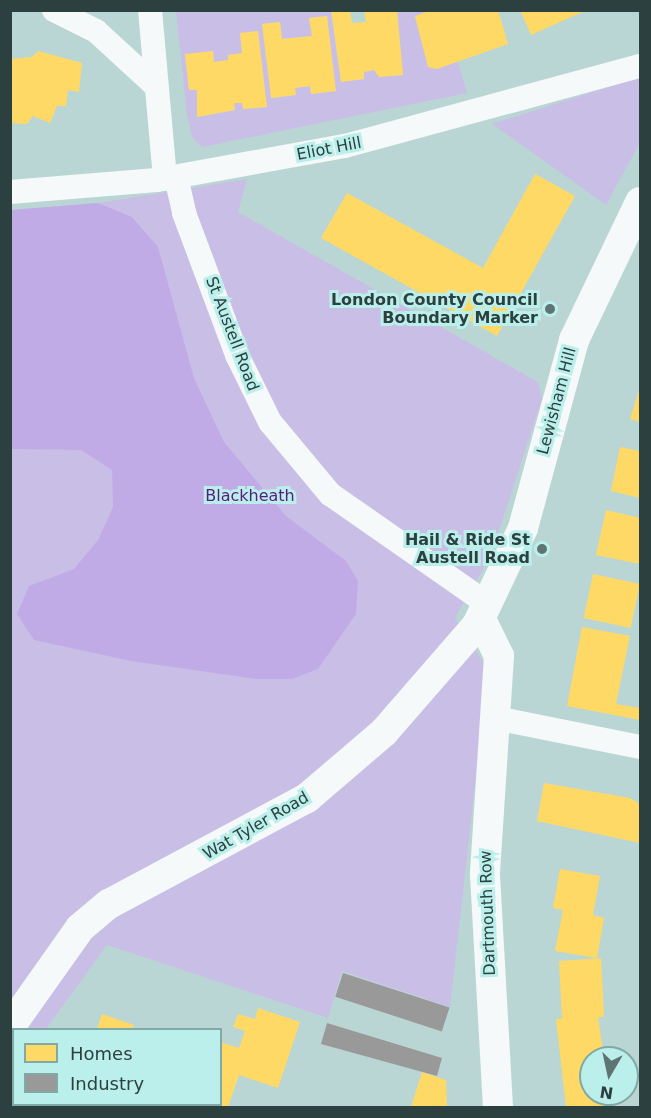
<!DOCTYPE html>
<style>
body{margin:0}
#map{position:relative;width:651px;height:1118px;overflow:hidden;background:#bad6d4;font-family:"DejaVu Sans",sans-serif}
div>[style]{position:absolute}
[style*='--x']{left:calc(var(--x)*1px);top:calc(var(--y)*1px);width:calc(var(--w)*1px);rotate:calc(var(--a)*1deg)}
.green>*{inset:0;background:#c9bfe6}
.forest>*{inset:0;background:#c1abe6}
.homes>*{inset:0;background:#ffd966;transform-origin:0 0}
.industry>*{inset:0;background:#999;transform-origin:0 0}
.minor>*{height:24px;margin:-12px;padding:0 12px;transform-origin:12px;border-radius:12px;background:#f5f9f9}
.tertiary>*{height:30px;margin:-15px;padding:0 15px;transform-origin:15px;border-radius:15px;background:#f5f9f9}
.dots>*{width:16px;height:16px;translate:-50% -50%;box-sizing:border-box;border:3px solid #bbefeb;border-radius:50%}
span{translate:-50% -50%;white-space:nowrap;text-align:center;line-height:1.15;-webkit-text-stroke:6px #bbefeb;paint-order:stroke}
.street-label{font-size:16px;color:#2b403f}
.poi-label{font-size:16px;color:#2b403f;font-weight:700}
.right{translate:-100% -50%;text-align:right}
.park-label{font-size:16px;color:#591c7c}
.frame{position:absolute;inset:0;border:12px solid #2b403f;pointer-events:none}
.legend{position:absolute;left:12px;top:1028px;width:210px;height:78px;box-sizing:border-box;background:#bbefeb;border:2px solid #81a9a6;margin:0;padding:8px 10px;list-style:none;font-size:18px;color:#2b403f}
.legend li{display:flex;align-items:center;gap:12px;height:30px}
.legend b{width:30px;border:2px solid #81a9a6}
.north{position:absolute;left:579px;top:1046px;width:60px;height:60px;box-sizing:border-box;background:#bbefeb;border:2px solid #81a9a6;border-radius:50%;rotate:189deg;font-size:16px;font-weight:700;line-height:24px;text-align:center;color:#2b403f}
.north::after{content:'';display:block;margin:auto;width:21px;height:27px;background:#5d7473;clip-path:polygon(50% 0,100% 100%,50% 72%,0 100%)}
</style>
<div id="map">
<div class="green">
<i style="clip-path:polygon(evenodd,176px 11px,331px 11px,341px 82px,364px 79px,364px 72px,374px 70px,379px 77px,403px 75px,397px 11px,432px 11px,415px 16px,428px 66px,438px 69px,457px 59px,467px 93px,202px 147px,193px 139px,187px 116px,176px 11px,327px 16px,335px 91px,312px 94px,310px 86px,295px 88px,296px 95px,272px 98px,263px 24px,280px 22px,282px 39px,312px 36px,309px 18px,327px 16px,176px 11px,258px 31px,267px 107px,243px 109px,242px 103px,234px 103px,235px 110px,197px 117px,197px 90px,189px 90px,185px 55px,212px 51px,214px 62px,228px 60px,228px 55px,242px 53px,240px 33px,258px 31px)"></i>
<i style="clip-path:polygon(640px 77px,640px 143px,606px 205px,492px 124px)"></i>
<i style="clip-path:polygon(247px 179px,238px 212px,538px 382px,542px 399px,491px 555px,455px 618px,488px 670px,450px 1007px,342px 971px,328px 1018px,107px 945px,46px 1029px,14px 1030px,14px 1104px,22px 1105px,11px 1107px,11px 210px,98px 203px)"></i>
</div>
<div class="forest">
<i style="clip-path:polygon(98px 203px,132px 217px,158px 247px,194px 378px,224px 442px,286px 516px,346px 561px,358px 581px,356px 614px,318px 669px,292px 679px,256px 679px,131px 661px,34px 640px,17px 614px,29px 586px,74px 569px,98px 540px,113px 507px,112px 470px,81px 450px,11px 449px,11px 210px)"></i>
</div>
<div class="homes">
<i style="clip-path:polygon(331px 10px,350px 10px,352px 23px,366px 22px,364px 10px,397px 10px,403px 75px,379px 77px,374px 70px,364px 72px,364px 79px,341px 82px)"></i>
<i style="clip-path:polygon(432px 10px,498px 10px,508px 44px,437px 69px,428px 67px,415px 16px)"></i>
<i style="clip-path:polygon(520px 10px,587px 10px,531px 35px)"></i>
<i style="clip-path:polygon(327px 16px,336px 91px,311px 94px,310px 86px,295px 88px,296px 95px,271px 98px,262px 24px,280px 22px,282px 39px,312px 36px,309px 18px)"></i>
<i style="clip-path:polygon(258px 31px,267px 107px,243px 109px,242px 103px,234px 103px,235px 110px,197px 117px,197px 90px,189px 90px,185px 54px,213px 51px,214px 62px,228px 60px,228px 55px,242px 53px,240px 33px)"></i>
<i style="clip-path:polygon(38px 51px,82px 63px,79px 92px,68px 90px,66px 106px,57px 106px,50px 123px,33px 116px,27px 124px,10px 123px,10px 59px,32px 57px)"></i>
<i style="clip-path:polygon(535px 174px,575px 196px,497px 336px,321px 238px,347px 193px,483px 268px)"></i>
<i style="clip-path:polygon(640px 387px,640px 422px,630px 419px)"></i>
<i style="clip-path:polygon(620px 447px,640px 451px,640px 498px,611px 491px)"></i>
<i style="clip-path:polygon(606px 510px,640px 518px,640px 564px,596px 555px)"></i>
<i style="left:593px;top:574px;width:48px;height:45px;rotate:12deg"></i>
<i style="clip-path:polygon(582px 627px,630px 636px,616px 704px,640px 708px,640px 720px,567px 706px)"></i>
<i style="clip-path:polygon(544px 783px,630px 798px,640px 804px,640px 843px,537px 821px)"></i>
<i style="clip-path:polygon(560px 869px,600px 876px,593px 915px,604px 918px,597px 958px,555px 951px,563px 910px,553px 908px)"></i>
<i style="clip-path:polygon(601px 958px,604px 1017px,598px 1017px,604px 1058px,591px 1058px,591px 1094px,606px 1094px,607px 1107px,566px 1107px,556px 1019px,562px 1019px,559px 961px)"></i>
<i style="clip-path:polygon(258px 1008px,300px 1022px,278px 1088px,239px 1075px,228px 1107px,220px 1106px,220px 1042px,239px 1048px,245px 1031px,233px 1027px,238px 1014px,255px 1019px)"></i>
<i style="clip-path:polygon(102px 1014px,134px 1025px,133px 1029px,97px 1029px)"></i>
<i style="clip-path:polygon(422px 1072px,446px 1080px,447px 1107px,411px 1107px)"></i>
</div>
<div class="industry">
<i style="left:343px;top:973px;width:112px;height:25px;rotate:18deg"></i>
<i style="clip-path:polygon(327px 1023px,442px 1058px,437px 1076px,321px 1044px)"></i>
</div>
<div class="minor">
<i style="--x:54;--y:10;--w:47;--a:26.6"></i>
<i style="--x:96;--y:31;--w:80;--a:42.5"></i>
<i style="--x:150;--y:10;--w:169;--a:84.9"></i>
<i style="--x:176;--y:177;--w:37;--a:77"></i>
<i style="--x:184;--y:213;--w:152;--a:69.5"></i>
<i style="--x:237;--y:355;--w:75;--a:63.8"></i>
<i style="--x:270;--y:422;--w:94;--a:50.2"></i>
<i style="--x:330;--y:494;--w:194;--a:34.9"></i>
<i style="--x:10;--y:192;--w:147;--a:-4.7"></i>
<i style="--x:157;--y:180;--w:191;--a:-10.3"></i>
<i style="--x:345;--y:146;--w:306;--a:-15.2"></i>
<i style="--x:495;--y:718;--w:148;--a:11.3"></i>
</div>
<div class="tertiary">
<i style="--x:481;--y:619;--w:41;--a:64.1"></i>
<i style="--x:499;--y:656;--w:219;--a:93.7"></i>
<i style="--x:485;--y:875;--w:233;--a:86.8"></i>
<i style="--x:10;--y:1027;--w:121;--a:-54.7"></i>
<i style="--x:80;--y:928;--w:38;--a:-40"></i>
<i style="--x:109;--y:904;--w:225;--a:-28.2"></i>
<i style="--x:307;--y:798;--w:101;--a:-40.6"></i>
<i style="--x:384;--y:732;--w:142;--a:-49"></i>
<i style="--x:477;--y:625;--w:107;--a:-64.6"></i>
<i style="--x:523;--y:528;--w:195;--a:-74.8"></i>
<i style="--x:574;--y:340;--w:153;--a:-64.4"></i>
</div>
<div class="dots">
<i style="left:550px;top:309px;background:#5d7473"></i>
<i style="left:542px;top:549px;background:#5d7473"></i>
</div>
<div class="street-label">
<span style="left:329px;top:149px;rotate:-11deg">Eliot Hill</span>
<span style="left:232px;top:334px;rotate:69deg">St Austell Road</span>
<span style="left:557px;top:401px;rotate:-75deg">Lewisham Hill</span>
<span style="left:256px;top:826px;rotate:-30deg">Wat Tyler Road</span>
<span style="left:488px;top:913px;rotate:-92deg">Dartmouth Row</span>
</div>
<div class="poi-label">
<span class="right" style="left:538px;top:309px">London County Council<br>Boundary Marker</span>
<span class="right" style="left:530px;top:549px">Hail &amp; Ride St<br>Austell Road</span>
</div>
<div class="park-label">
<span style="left:250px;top:496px">Blackheath</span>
</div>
<div class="frame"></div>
<ul class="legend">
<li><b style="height:16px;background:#ffd966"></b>Homes</li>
<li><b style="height:16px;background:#999"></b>Industry</li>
</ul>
<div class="north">N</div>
</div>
